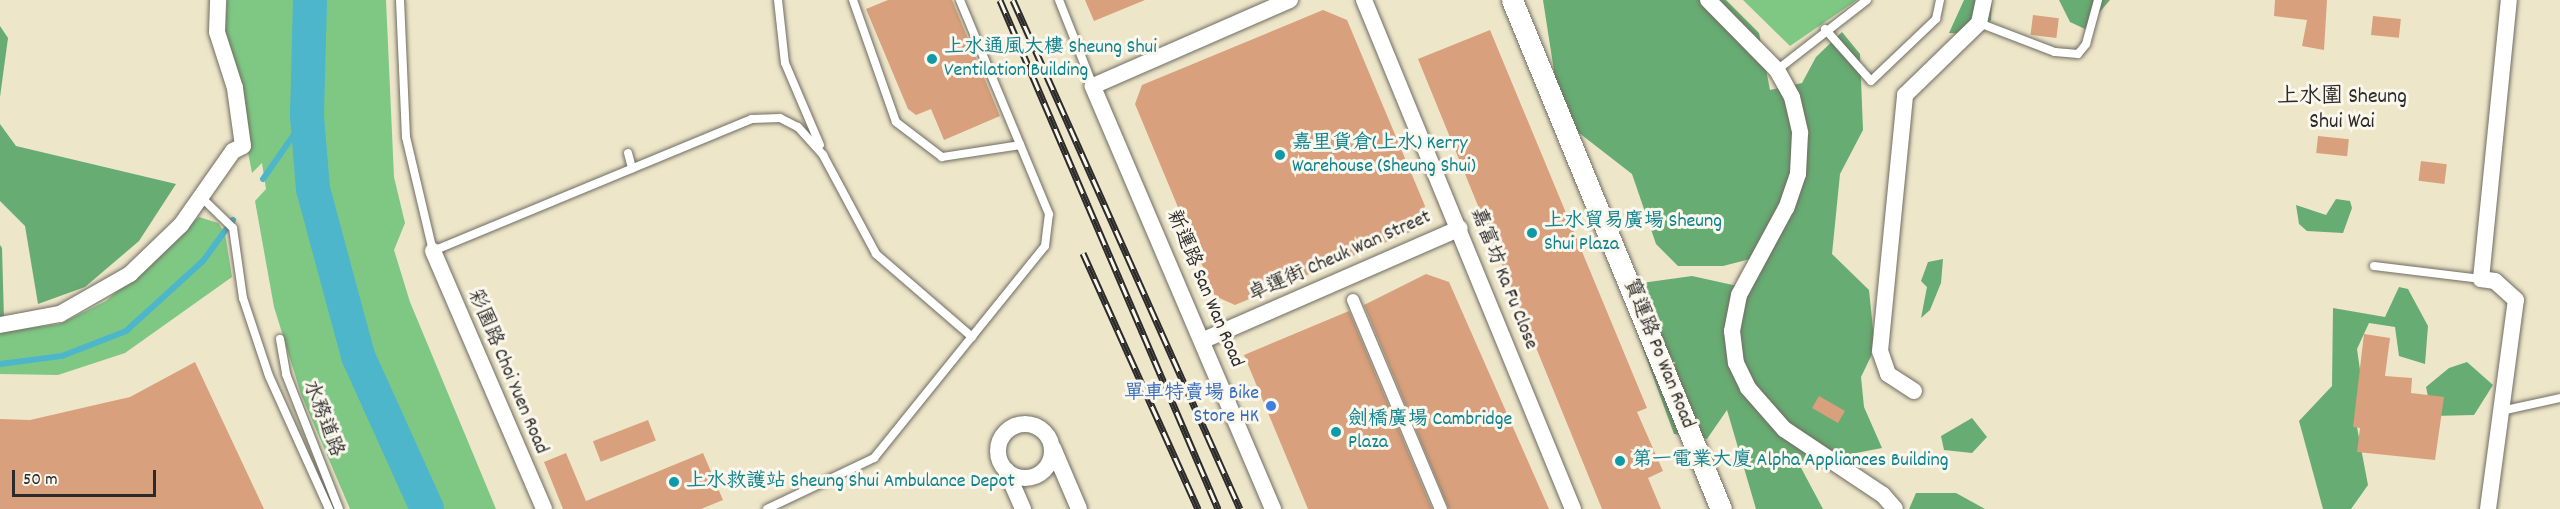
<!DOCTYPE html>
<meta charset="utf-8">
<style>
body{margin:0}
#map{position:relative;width:2560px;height:509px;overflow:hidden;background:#eee6c9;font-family:Dekko,"LXGW WenKai TC",sans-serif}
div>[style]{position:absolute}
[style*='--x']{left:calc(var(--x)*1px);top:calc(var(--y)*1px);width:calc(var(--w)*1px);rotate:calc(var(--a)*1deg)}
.green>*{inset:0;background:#7fc884}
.forest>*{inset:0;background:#67ac72}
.stream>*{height:6px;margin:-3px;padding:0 3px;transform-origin:3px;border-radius:3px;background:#4db6cb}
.river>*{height:34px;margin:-17px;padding:0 17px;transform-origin:17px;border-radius:17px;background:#4db6cb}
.building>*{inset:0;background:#d8a07c;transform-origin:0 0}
.roads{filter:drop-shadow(0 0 2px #6f6c62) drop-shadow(0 0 2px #6f6c62)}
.service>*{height:8px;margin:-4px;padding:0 4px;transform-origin:4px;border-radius:4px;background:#fff}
.pedestrian>*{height:12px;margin:-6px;padding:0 6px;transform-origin:6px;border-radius:6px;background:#fff}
.minor>*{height:16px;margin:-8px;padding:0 8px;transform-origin:8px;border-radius:8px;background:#fff}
.minor>.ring{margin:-8px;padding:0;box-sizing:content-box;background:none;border:16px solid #fff;border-radius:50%}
.tertiary>*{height:21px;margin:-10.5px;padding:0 10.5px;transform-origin:10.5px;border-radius:10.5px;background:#fff}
.rail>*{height:7px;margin-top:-3.5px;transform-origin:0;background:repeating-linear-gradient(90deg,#fbf7ec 0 14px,#2b2b2b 0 28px);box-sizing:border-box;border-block:2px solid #2b2b2b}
.dots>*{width:16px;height:16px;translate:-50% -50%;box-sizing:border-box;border:3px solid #fbf7ec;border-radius:50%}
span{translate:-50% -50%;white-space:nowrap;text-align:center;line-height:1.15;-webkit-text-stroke:6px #fbf7ec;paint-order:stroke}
.culture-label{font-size:20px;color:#0d838f}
.left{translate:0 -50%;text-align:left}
.street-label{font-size:20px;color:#2b2b2b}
.shop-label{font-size:20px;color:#366cbe}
.right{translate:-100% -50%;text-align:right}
.quarter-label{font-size:22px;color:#2b2b2b}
.scale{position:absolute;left:12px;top:470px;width:144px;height:27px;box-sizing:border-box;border:3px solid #2b2b2b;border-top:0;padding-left:8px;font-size:18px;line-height:21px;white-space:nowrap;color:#2b2b2b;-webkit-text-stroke:4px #fbf7ec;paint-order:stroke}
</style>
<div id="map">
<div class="green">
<i style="clip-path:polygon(227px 0,386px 0,394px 177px,405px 223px,394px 250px,410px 302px,496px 509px,350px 509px,301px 394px,274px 307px,255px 201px,266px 189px,262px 163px,252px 173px,225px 32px)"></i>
<i style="clip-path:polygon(1743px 0,1857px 0,1790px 46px)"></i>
<i style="clip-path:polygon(199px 217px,218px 223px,225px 233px,232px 277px,125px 353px,58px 375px,0 374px,0 332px,60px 324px,106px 301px)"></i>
</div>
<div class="forest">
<i style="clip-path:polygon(1543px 0,1726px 0,1759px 33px,1770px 90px,1802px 83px,1816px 57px,1842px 32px,1860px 54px,1863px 130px,1840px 174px,1832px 254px,1869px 290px,1875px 348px,1861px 377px,1864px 407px,1882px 448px,1799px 464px,1823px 509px,1756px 509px,1727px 410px,1707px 439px,1674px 434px,1620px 286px,1692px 276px,1742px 287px,1762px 256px,1723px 266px,1678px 266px,1656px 244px,1632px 174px,1574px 129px,1556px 84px)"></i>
<i style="clip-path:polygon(1964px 0,1992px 0,1991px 20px,1966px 34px,1949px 33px)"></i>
<i style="clip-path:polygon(2059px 0,2110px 0,2085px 29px,2070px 22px)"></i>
<i style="clip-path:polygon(0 26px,8px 38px,0 97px)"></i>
<i style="clip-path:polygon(0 124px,16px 146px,176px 184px,139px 241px,85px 287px,38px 304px,25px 226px,0 201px)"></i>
<i style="clip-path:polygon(2336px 199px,2350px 201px,2352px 208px,2343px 233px,2307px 231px,2299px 224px,2296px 205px,2326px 215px)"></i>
<i style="clip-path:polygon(0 245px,2px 248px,4px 319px,0 318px)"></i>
<i style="clip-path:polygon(1943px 259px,1941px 283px,1930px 310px,1921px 318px,1927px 287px,1921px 281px,1928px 262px)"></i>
<i style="clip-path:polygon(2399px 287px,2408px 289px,2428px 326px,2425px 364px,2399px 356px,2395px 327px,2369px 323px,2357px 349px,2362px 384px,2356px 422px,2368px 485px,2351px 509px,2323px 509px,2299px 421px,2332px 386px,2333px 308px,2385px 317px)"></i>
<i style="clip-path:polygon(2467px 362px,2493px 385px,2474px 415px,2432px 416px,2426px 387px,2449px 368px)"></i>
<i style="clip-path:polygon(1972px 418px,1987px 437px,1972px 453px,1944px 450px,1941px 436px)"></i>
<i style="clip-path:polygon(1916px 493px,1956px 493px,1985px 509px,1909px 509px)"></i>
</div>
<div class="stream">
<i style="--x:263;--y:179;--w:77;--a:-55.1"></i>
<i style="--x:0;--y:364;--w:63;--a:-7.4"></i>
<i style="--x:62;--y:356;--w:69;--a:-21.3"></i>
<i style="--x:126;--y:331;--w:104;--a:-42.3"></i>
<i style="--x:203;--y:261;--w:51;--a:-53.8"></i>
</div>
<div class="river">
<i style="--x:310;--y:0;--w:116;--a:91.5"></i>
<i style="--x:307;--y:116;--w:73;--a:85.3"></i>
<i style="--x:313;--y:189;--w:173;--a:74.9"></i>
<i style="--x:358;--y:356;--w:168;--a:65.7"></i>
</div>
<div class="building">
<i style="clip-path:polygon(888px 0,952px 0,1000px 116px,944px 140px,931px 109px,916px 115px,908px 109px,866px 9px)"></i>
<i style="clip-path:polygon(1085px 0,1145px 0,1094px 21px)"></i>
<i style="clip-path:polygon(2275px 0,2327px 0,2324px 50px,2302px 46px,2307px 20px,2274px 16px)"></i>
<i style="clip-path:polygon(1323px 10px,1347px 20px,1425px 206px,1415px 230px,1235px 305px,1215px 296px,1135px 104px,1142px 85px)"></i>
<i style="left:2033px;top:15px;width:26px;height:20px;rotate:7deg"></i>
<i style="left:2373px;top:16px;width:28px;height:19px;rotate:6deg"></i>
<i style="clip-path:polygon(1490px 30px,1647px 408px,1637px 412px,1663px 471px,1648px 478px,1661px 509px,1602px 509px,1418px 59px)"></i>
<i style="left:2318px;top:136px;width:31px;height:17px;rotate:6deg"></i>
<i style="left:2421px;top:161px;width:26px;height:20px;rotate:7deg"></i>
<i style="clip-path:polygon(1426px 274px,1449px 282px,1549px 509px,1449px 509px,1364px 305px)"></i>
<i style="clip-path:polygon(1349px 311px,1432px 509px,1308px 509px,1244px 355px)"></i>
<i style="clip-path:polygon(2364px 334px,2390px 338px,2385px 376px,2412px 378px,2411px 393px,2444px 397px,2435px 460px,2357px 452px,2360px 428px,2353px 427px)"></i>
<i style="clip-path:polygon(195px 362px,264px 509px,0 509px,0 419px,30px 420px,130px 397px)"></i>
<i style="left:1819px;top:396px;width:30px;height:14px;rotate:30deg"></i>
<i style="left:648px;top:420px;width:22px;height:59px;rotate:69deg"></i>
<i style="clip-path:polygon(566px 453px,586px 501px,703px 453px,723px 500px,701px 509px,563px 509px,544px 462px)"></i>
</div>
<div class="roads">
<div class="service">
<i style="--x:400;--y:0;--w:137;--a:87.5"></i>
<i style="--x:406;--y:137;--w:117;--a:76.7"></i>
<i style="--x:433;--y:251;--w:345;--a:-22.5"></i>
<i style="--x:752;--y:119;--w:28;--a:-2"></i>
<i style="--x:780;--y:118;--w:20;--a:27"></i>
<i style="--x:798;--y:127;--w:38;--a:48"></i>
<i style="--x:823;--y:155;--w:112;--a:61.8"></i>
<i style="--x:876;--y:254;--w:127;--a:40.8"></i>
<i style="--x:778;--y:0;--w:63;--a:83.7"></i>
<i style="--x:785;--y:63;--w:89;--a:66.9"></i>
<i style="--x:853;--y:0;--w:129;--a:70.6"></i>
<i style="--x:896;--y:122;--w:58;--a:37.3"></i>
<i style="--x:942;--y:157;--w:79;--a:-8.7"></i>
<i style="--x:1059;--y:0;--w:92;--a:68.4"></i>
<i style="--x:1979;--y:23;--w:81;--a:20.9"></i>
<i style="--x:2055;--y:52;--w:23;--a:5"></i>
<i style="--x:2078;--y:54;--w:13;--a:-51"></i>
<i style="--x:2086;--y:44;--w:46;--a:-74.7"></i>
<i style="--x:1825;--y:29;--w:69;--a:48.5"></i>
<i style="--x:1871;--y:81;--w:90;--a:-43.6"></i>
<i style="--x:1936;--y:19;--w:19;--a:-78"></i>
<i style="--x:1777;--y:70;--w:114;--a:-37.9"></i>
<i style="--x:628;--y:153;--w:16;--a:75"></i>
<i style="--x:200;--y:196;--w:46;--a:44.1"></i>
<i style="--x:233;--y:228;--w:71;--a:81.9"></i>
<i style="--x:243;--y:298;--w:82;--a:71.6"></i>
<i style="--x:269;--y:376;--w:146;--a:65.7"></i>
<i style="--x:2374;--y:266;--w:108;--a:6.9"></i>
<i style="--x:280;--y:339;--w:36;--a:80"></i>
<i style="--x:286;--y:374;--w:145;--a:68.6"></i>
<i style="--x:2501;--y:411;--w:60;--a:-12.4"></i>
<i style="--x:767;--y:509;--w:119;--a:-25.5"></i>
<i style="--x:874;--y:458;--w:272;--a:-51.1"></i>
<i style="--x:1045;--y:246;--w:32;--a:-83"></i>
<i style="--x:1049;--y:214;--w:232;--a:-112.6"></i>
</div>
<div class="pedestrian">
<i style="--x:1353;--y:300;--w:227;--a:67.2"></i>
</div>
<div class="minor">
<i style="--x:1364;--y:0;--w:550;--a:67.68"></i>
<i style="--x:1708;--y:0;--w:98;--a:45.4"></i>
<i style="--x:1777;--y:70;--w:31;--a:61"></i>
<i style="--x:1792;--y:97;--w:37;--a:77"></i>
<i style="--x:1800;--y:133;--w:41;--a:92.8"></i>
<i style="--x:1798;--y:174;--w:36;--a:109"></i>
<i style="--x:1786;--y:208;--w:99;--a:118.4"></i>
<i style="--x:1739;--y:295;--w:37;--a:101"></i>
<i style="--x:1732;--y:331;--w:32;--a:83"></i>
<i style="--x:1736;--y:363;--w:28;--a:64"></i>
<i style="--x:1748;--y:388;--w:55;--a:48.7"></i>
<i style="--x:1784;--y:429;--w:119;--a:33.7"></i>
<i style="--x:1883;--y:495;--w:18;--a:49"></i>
<i style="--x:433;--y:251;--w:281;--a:66.7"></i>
<i style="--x:0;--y:325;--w:61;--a:-10.4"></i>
<i style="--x:60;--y:314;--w:81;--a:-29.7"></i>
<i style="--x:130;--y:274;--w:71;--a:-43.9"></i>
<i style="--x:181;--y:225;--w:90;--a:-54.9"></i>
<i style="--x:233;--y:151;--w:11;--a:-27"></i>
<i style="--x:243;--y:146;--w:59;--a:-97.9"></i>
<i style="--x:235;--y:88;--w:59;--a:-107.8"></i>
<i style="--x:217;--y:32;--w:32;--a:-88"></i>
<i style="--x:1204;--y:340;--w:279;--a:-23.6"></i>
<i style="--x:1914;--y:391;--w:31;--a:-147"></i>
<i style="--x:1888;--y:374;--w:24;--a:-109"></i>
<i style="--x:1880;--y:351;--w:257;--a:-84.4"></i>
<i style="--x:1905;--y:95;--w:103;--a:-44.2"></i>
<i style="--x:1979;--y:23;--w:24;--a:-78"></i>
<i class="ring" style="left:998px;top:424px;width:38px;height:38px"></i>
<i style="--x:1053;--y:448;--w:66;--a:66.9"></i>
<i style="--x:1006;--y:470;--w:43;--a:66.4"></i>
<i style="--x:1273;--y:509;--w:460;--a:-113.1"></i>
<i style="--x:1093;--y:86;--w:215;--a:-23.6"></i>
<i style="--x:2488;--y:509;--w:211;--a:-82.4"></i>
<i style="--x:2516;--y:300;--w:28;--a:-138"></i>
<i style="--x:2495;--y:281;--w:14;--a:-172"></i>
<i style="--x:2481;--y:279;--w:280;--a:-84.3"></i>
</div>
<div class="tertiary">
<i style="--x:1512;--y:0;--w:550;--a:67.68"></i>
</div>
</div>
<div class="rail">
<i style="--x:1000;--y:0;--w:554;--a:66.81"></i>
<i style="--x:1013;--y:0;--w:557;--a:65.96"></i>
<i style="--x:1083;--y:253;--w:281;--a:65.8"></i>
</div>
<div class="dots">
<i style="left:932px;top:59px;background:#0f9aa8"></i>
<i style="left:1280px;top:155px;background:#0f9aa8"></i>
<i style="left:1532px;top:233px;background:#0f9aa8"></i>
<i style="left:1271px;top:406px;background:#3f7fe0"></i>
<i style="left:1336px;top:432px;background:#0f9aa8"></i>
<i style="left:1620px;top:461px;background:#0f9aa8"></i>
<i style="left:674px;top:482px;background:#0f9aa8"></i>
</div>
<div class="culture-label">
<span class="left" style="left:944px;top:60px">上水通風大樓 Sheung Shui<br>Ventilation Building</span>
<span class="left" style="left:1292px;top:156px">嘉里貨倉(上水) Kerry<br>Warehouse (Sheung Shui)</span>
<span class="left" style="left:1544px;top:234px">上水貿易廣場 Sheung<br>Shui Plaza</span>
<span class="left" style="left:1348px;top:432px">劍橋廣場 Cambridge<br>Plaza</span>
<span class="left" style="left:1632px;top:461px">第一電業大廈 Alpha Appliances Building</span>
<span class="left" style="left:686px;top:482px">上水救護站 Sheung Shui Ambulance Depot</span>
</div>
<div class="street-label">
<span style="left:1340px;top:257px;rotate:-24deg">卓運街 Cheuk Wan Street</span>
<span style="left:1503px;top:279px;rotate:68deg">嘉富坊 Ka Fu Close</span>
<span style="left:1204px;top:289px;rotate:67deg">新運路 San Wan Road</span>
<span style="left:1658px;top:354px;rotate:68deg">寶運路 Po Wan Road</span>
<span style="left:507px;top:372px;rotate:67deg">彩園路 Choi Yuen Road</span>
<span style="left:322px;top:419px;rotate:69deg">水務道路</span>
</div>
<div class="shop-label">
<span class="right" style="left:1259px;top:406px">單車特賣場 Bike<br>Store HK</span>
</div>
<div class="quarter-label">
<span style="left:2342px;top:110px">上水圍 Sheung<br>Shui Wai</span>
</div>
<div class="scale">50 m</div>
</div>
